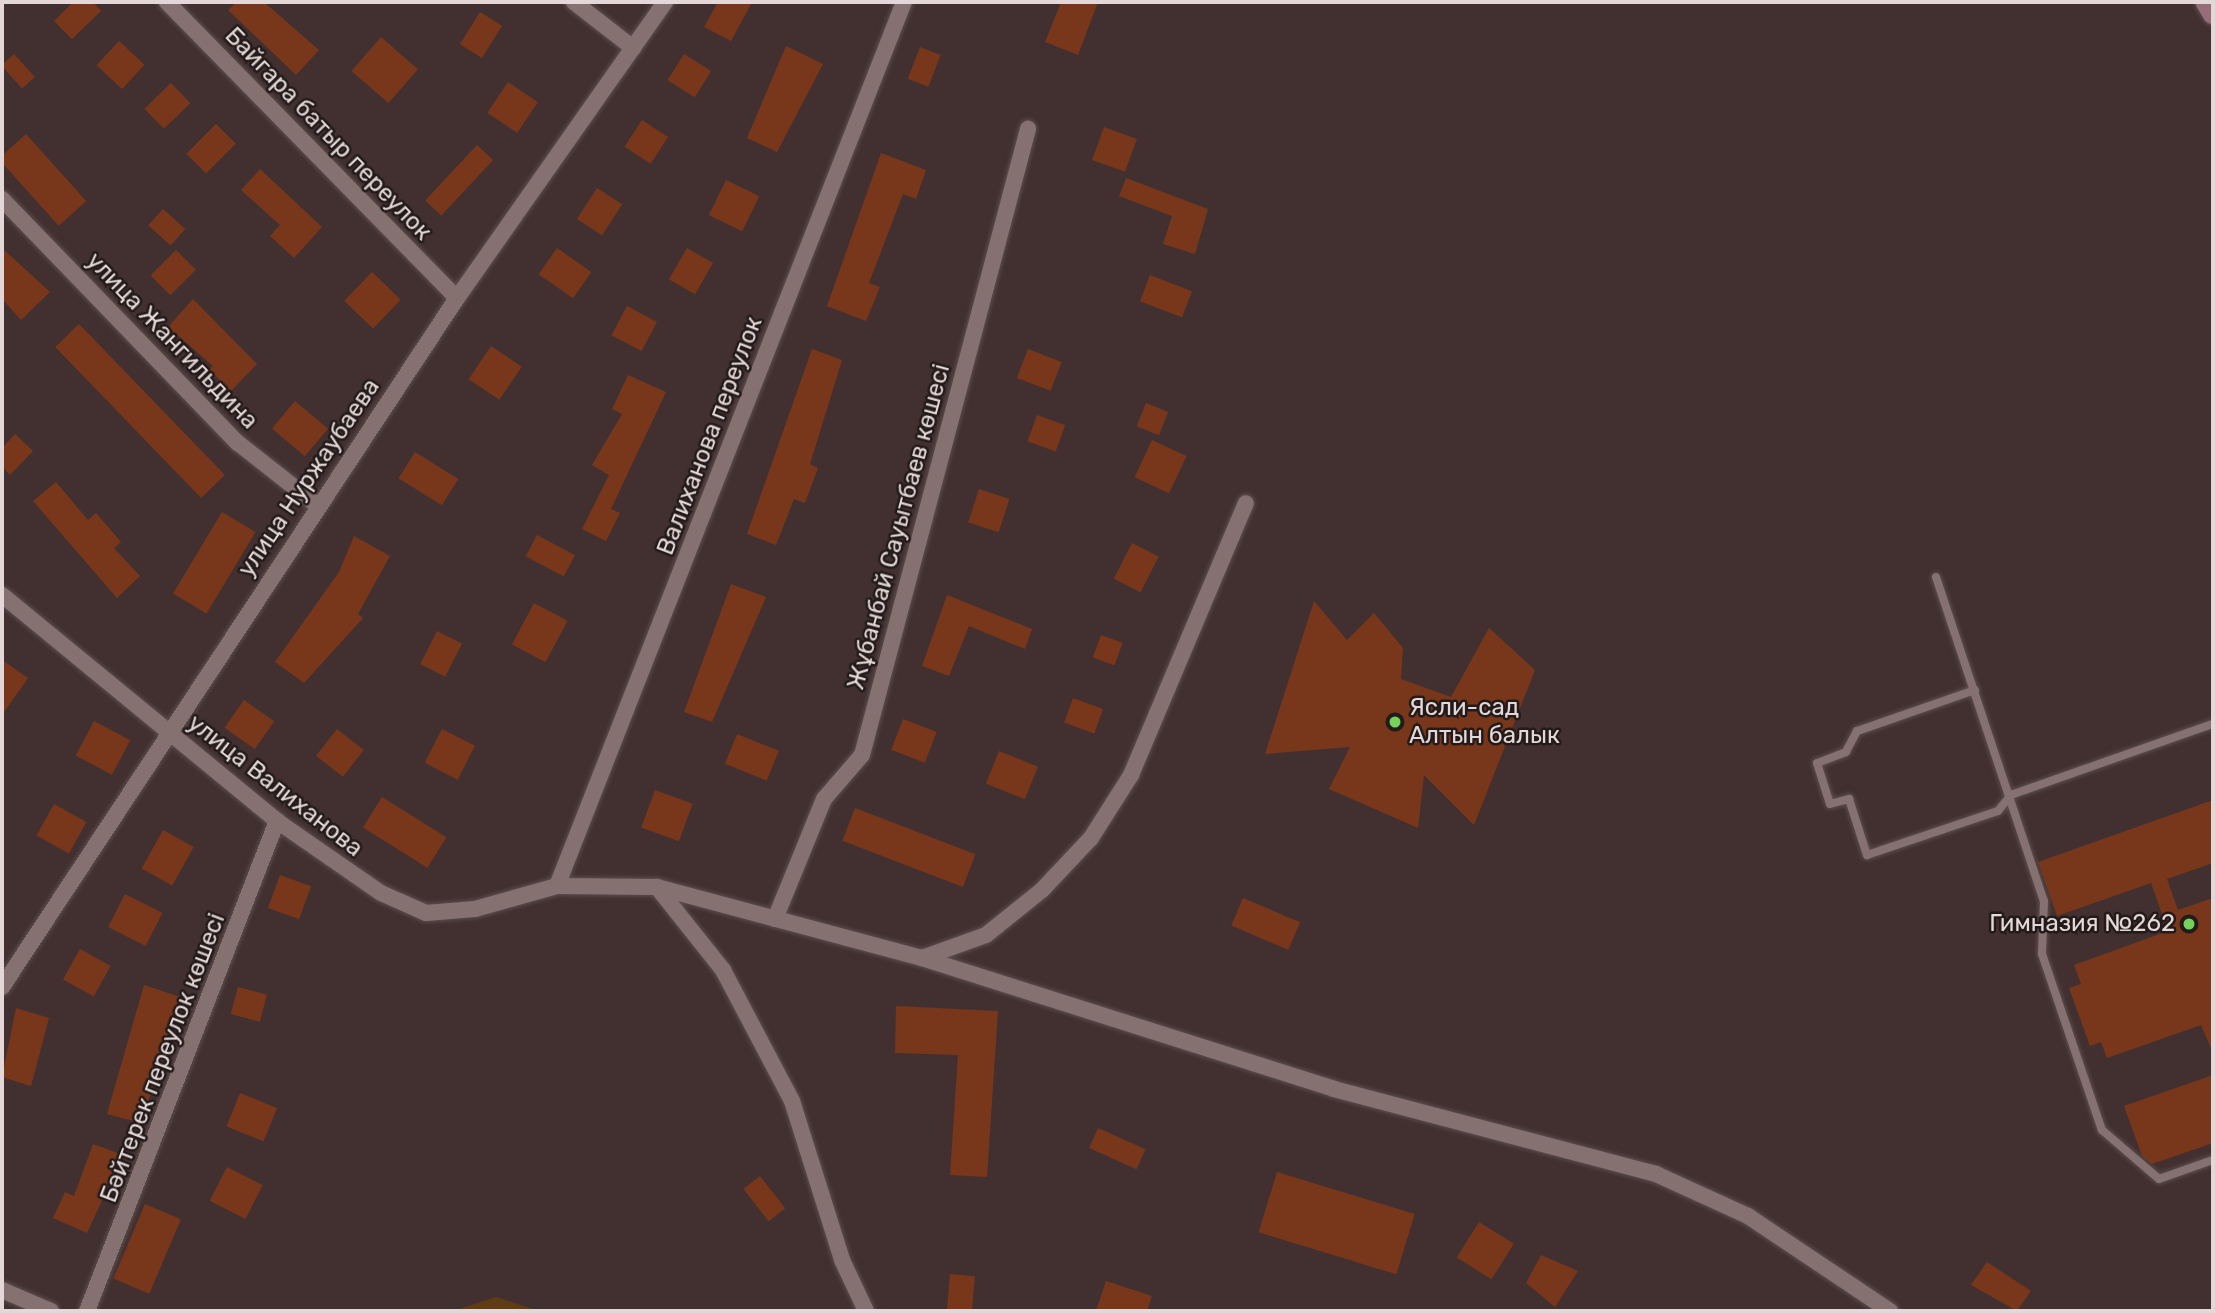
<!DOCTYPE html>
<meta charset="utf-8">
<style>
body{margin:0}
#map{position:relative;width:2215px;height:1313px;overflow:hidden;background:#423030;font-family:Rubik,sans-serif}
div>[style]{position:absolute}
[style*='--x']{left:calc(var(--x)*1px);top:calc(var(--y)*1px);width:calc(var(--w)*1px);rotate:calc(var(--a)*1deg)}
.green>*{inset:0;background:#5f3c13}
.building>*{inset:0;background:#78371a;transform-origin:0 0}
.roads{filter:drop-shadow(0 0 2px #5c4d4d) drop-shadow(0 0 2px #5c4d4d)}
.lane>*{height:8px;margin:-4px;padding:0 4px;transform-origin:4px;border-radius:4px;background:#867171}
.street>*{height:16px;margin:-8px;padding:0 8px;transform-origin:8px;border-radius:8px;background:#867171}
.secondary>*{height:23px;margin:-11.5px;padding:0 11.5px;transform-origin:11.5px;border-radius:11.5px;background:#976d79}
.dots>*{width:19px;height:19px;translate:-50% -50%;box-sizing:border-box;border:4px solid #231a1a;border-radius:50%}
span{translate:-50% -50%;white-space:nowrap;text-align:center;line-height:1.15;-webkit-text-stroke:5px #231a1a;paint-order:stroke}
.street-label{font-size:24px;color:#e3d7d7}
.poi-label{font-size:24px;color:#e3d7d7}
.left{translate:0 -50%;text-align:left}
.right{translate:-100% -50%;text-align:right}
.frame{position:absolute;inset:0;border:4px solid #e3d7d7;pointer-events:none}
</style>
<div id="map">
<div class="green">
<i style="clip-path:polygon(496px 1297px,539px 1311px,453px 1311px)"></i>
</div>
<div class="building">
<i style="clip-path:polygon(73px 2px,93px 2px,101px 11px,72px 39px,54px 21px)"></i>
<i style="clip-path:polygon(237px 2px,264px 2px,319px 50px,296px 75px,228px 10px)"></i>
<i style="clip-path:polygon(718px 2px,752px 2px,731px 41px,704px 27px)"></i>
<i style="clip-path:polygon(1061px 2px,1098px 2px,1078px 55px,1045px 42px)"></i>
<i style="left:480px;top:12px;width:26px;height:38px;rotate:32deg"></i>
<i style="left:381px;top:37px;width:49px;height:45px;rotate:41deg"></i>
<i style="left:119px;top:41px;width:35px;height:33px;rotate:43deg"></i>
<i style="clip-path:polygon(786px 46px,823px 64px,777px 152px,747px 138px)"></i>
<i style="left:920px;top:47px;width:22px;height:34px;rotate:21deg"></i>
<i style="left:14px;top:54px;width:31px;height:17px;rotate:48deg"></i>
<i style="left:684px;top:54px;width:32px;height:31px;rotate:32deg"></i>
<i style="left:508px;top:82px;width:36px;height:37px;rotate:34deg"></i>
<i style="left:171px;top:83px;width:28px;height:37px;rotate:46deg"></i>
<i style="left:642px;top:120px;width:31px;height:32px;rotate:33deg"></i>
<i style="left:216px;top:124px;width:28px;height:42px;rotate:45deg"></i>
<i style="left:1104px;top:127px;width:35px;height:35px;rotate:20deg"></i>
<i style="left:26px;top:134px;width:90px;height:37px;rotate:48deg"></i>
<i style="left:477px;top:145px;width:22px;height:76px;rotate:43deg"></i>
<i style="clip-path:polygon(881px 153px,926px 170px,916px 199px,903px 194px,869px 283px,880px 287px,866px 321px,827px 306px)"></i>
<i style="clip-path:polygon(260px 169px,322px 227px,294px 258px,270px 236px,280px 225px,241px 190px)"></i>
<i style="clip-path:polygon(1126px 178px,1208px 209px,1195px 254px,1163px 244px,1172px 216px,1119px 196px)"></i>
<i style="left:726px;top:180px;width:37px;height:39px;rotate:26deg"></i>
<i style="left:597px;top:188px;width:30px;height:37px;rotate:33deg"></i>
<i style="left:163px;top:209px;width:30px;height:22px;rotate:42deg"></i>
<i style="clip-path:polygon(2px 248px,50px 292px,21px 320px,2px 299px)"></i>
<i style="left:557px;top:248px;width:42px;height:32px;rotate:35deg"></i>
<i style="left:687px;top:248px;width:30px;height:36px;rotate:30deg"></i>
<i style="left:176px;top:250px;width:28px;height:36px;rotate:45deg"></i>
<i style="left:372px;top:272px;width:40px;height:40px;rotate:44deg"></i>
<i style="left:1150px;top:275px;width:45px;height:28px;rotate:21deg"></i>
<i style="clip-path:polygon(193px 299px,257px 364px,231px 391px,209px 369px,213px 366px,168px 327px)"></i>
<i style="left:627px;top:306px;width:34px;height:33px;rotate:28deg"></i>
<i style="left:79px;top:324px;width:210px;height:33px;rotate:46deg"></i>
<i style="left:491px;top:346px;width:37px;height:40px;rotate:34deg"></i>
<i style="clip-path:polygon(812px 349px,842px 360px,810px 464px,818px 468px,805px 503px,794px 499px,776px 545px,747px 534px)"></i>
<i style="left:1028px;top:349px;width:36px;height:31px;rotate:21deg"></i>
<i style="clip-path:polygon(628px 375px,666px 392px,611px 509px,620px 513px,606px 541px,582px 529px,609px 475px,592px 465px,622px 414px,612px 409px)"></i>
<i style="left:295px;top:401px;width:43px;height:36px;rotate:40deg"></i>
<i style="left:1146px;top:403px;width:24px;height:25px;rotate:22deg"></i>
<i style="left:1037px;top:415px;width:30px;height:28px;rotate:20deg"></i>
<i style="clip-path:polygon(15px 434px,33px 451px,10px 475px,2px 466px,2px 448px)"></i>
<i style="left:1152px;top:440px;width:38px;height:41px;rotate:25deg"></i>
<i style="left:415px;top:452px;width:51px;height:31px;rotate:32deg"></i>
<i style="clip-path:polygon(56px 482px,88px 520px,96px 513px,121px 542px,114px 548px,140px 576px,117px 598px,33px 501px)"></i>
<i style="left:979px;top:489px;width:32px;height:35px;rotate:18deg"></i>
<i style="left:222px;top:512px;width:39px;height:95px;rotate:31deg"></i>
<i style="left:537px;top:535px;width:43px;height:24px;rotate:28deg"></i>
<i style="clip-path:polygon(354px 536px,390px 556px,358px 614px,363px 618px,304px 683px,275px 662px,339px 572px)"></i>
<i style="left:1132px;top:543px;width:30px;height:40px;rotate:27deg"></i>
<i style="clip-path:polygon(731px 584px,766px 597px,712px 722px,684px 712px)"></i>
<i style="clip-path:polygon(947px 595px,1032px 629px,1025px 649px,969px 626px,949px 676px,922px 666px)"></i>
<i style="clip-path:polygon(1314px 601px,1347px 640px,1374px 613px,1403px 648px,1401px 679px,1451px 697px,1489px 628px,1535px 670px,1474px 825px,1424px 775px,1418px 828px,1329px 789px,1350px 747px,1265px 754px)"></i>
<i style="left:534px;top:603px;width:38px;height:47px;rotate:28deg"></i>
<i style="left:437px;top:631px;width:28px;height:37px;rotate:27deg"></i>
<i style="left:1101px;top:635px;width:23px;height:24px;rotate:20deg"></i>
<i style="clip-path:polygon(2px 660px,28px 678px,2px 715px)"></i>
<i style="left:1073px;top:698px;width:32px;height:26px;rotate:20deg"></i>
<i style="left:244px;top:700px;width:37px;height:34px;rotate:35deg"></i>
<i style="left:903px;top:719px;width:36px;height:33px;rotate:21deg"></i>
<i style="left:94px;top:721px;width:41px;height:39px;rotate:28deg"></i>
<i style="left:337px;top:729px;width:34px;height:34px;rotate:38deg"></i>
<i style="left:442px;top:729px;width:37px;height:38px;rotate:27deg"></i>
<i style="left:737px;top:734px;width:45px;height:32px;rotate:22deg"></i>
<i style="left:999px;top:751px;width:42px;height:35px;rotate:22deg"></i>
<i style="left:655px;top:790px;width:40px;height:40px;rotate:20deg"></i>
<i style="left:382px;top:797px;width:76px;height:36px;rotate:32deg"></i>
<i style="clip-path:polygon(2213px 800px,2213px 863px,2167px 879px,2178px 910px,2213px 898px,2213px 1053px,2201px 1025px,2107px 1058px,2101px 1042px,2090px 1046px,2069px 988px,2081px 984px,2074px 965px,2168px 931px,2151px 883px,2057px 916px,2038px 862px)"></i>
<i style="left:54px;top:804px;width:37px;height:36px;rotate:29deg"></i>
<i style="left:855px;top:808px;width:129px;height:35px;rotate:21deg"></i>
<i style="left:163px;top:830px;width:35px;height:44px;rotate:29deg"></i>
<i style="left:280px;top:875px;width:33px;height:35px;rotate:20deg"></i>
<i style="left:125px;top:894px;width:42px;height:37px;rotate:27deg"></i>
<i style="left:1243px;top:898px;width:62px;height:30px;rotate:23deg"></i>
<i style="left:80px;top:949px;width:35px;height:35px;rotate:29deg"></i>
<i style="clip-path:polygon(144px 985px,183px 998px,141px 1123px,107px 1114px)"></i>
<i style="left:238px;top:987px;width:30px;height:28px;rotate:15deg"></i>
<i style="clip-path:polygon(896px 1006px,998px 1011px,987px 1177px,950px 1175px,958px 1055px,895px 1053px)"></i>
<i style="clip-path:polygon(16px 1008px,49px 1018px,31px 1086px,2px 1077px)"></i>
<i style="clip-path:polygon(2213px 1075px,2213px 1143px,2152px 1164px,2142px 1156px,2124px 1106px)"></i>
<i style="left:240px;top:1093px;width:40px;height:36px;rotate:22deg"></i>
<i style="left:1098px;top:1128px;width:52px;height:22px;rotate:24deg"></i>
<i style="clip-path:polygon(93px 1144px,123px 1155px,87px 1233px,53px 1218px,65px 1192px,74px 1196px)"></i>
<i style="left:227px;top:1167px;width:40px;height:38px;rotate:27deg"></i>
<i style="left:1277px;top:1172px;width:144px;height:63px;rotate:17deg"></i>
<i style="left:760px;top:1176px;width:41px;height:21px;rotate:52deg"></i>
<i style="left:145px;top:1204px;width:39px;height:81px;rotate:23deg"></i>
<i style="left:1479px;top:1222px;width:41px;height:42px;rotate:32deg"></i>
<i style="clip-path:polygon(1541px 1255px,1578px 1271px,1555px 1307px,1526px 1283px)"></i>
<i style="clip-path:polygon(1987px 1262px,2031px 1291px,2017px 1311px,1971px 1285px)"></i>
<i style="left:950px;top:1274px;width:25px;height:37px;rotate:5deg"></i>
<i style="clip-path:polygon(1106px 1281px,1152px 1296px,1147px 1311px,1096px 1311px)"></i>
</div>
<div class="roads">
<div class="lane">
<i style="--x:1936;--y:577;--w:342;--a:71.6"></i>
<i style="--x:2044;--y:901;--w:53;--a:92.2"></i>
<i style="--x:2042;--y:954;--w:186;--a:71.2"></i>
<i style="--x:2102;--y:1130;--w:75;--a:40.7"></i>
<i style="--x:2159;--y:1179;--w:57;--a:-19.4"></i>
<i style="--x:1975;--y:690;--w:125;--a:160.8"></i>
<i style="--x:1857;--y:731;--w:24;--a:118"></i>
<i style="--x:1846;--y:752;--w:31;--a:159"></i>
<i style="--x:1817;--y:763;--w:43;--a:72.4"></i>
<i style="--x:1830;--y:804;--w:20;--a:-15"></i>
<i style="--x:1849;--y:799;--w:59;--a:72.2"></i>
<i style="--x:1867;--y:855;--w:138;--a:-18.6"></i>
<i style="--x:1998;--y:811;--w:21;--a:-51"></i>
<i style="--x:2011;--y:795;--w:214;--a:-19.4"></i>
</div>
<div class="street">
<i style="--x:167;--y:2;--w:414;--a:45.6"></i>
<i style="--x:574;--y:2;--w:75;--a:37.9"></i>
<i style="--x:2;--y:199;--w:339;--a:46"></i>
<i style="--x:238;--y:443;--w:102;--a:38.2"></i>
<i style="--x:2;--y:595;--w:356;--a:39.4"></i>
<i style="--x:277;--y:821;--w:126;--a:34.7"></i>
<i style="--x:381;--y:893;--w:49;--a:24"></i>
<i style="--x:426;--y:913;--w:49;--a:-4.7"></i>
<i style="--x:475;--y:909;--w:85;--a:-15.7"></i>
<i style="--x:557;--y:886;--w:100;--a:0.6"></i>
<i style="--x:657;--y:887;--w:274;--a:15"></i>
<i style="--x:922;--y:958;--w:432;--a:17.6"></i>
<i style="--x:1334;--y:1089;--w:333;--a:14.8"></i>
<i style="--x:1656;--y:1174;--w:101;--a:24.5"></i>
<i style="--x:1748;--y:1216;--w:171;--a:33.8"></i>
<i style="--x:557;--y:886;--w:950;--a:-68.57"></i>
<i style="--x:657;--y:887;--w:106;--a:51.5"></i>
<i style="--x:723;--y:970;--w:148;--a:62.2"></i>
<i style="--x:792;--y:1101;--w:167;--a:72.5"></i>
<i style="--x:842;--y:1260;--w:56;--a:64.8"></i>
<i style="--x:775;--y:919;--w:130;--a:-67.8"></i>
<i style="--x:824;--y:799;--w:58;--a:-49.2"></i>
<i style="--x:862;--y:755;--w:648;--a:-75.15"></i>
<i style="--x:922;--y:958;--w:68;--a:-19.8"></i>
<i style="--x:986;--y:935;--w:72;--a:-38.8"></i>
<i style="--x:1042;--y:890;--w:71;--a:-46.7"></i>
<i style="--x:1091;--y:838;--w:75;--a:-57.6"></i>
<i style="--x:1131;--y:775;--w:295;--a:-67.1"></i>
<i style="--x:2;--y:987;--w:826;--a:-56.56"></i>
<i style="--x:457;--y:298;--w:362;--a:-54.9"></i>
<i style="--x:2;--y:1290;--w:53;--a:23.2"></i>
<i style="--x:87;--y:1311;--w:526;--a:-68.81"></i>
</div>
<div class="secondary">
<i style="--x:2207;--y:2;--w:12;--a:59"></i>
</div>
</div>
<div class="dots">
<i style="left:1395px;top:722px;background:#74d25b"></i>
<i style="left:2189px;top:924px;background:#74d25b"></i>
</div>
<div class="street-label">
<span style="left:328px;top:134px;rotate:46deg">Байгара батыр переулок</span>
<span style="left:172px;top:341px;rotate:46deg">улица Жангильдина</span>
<span style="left:710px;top:436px;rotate:-69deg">Валиханова переулок</span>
<span style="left:309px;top:478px;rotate:-56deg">улица Нуржаубаева</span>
<span style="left:899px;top:527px;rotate:-75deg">Жұбанбай Сауытбаев көшесі</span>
<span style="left:275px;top:786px;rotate:38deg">улица Валиханова</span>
<span style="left:163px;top:1058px;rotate:-69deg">Бәйтерек переулок көшесі</span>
</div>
<div class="poi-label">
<span class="left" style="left:1409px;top:722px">Ясли-сад<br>Алтын балык</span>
<span class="right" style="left:2175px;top:924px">Гимназия №262</span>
</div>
<div class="frame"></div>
</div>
